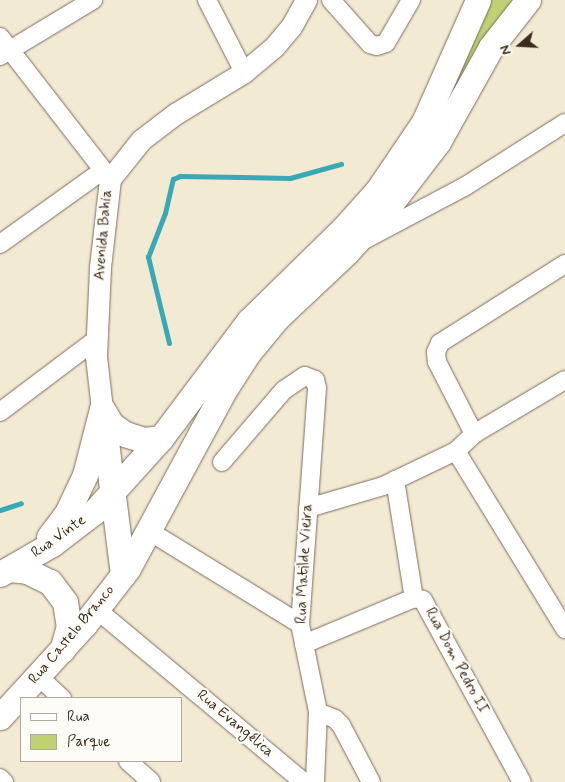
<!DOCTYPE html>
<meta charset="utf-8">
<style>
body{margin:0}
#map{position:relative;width:565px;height:782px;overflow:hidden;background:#f3ead4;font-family:Mynerve,sans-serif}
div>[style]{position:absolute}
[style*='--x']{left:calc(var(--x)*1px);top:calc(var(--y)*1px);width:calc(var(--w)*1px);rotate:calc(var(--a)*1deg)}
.green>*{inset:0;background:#bfd174}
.stream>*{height:5px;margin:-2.5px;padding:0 2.5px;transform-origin:2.5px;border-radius:2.5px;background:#39aab5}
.roads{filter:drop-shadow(0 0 1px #7b6d5e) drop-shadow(0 0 1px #7b6d5e)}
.minor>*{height:18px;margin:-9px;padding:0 9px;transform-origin:9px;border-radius:9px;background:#fff}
.tertiary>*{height:21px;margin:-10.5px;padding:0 10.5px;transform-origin:10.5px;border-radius:10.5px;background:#fff}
.secondary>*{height:25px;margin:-12.5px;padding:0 12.5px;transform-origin:12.5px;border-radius:12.5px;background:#fff}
span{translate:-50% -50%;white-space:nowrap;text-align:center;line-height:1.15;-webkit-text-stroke:4.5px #fdfcf7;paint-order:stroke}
.street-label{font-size:15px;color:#3b2a1e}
.legend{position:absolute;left:20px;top:697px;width:162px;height:65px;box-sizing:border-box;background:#fdfcf7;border:1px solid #afa8a0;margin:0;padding:6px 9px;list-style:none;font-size:15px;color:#3b2a1e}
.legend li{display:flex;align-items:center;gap:10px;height:25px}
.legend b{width:25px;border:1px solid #afa8a0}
.north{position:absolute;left:495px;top:20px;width:50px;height:50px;-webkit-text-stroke:4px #fdfcf7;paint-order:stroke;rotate:251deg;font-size:14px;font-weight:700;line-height:20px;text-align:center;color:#3b2a1e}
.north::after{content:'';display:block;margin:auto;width:18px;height:22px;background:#3b2a1e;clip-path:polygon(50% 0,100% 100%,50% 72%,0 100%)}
</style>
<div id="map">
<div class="green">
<i style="clip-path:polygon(486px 0,515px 0,437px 125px,327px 253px)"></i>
</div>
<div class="stream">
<i style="--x:169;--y:343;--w:89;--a:-103.7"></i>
<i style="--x:148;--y:257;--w:47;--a:-68.9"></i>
<i style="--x:165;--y:213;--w:35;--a:-77"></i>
<i style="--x:173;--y:179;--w:8;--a:-23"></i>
<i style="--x:180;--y:176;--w:110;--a:1"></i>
<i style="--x:290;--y:178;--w:53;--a:-15.4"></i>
<i style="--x:0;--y:510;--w:22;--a:-18"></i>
</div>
<div class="roads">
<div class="minor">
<i style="--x:207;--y:0;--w:81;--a:62.8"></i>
<i style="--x:331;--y:0;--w:59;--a:48.4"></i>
<i style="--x:370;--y:44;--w:7;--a:16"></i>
<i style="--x:377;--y:46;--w:9;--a:-18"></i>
<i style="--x:386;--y:43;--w:50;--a:-59.8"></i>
<i style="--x:0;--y:37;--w:180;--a:52.2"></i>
<i style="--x:0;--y:56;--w:109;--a:-31.1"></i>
<i style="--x:360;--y:242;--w:118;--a:-27.9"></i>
<i style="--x:464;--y:187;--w:120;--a:-32.4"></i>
<i style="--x:0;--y:244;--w:125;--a:-35.6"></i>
<i style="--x:0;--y:412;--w:121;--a:-37"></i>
<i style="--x:474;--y:434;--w:81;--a:-117.2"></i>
<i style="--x:437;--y:362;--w:10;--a:-96"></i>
<i style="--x:436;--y:352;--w:10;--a:-66"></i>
<i style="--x:440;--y:343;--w:148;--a:-32.3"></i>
<i style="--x:456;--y:451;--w:209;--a:58.5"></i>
<i style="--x:222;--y:462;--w:95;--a:-49.3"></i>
<i style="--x:284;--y:390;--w:25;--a:-34"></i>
<i style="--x:305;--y:376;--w:11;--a:22"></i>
<i style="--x:315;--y:380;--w:8;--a:76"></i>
<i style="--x:317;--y:388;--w:237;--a:94.1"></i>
<i style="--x:300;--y:624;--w:90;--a:78.4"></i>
<i style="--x:318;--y:712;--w:70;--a:92.5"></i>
<i style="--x:395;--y:480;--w:120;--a:80.9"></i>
<i style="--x:308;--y:508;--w:78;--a:-16.3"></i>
<i style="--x:383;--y:486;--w:81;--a:-25.6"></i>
<i style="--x:456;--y:451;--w:25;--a:-43"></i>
<i style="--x:474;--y:434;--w:106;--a:-30.7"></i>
<i style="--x:149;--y:531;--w:177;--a:31.6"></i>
<i style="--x:96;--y:609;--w:271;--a:39.8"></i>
<i style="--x:304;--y:644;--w:119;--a:-22.7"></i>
<i style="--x:414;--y:598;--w:9;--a:13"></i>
<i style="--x:423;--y:600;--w:207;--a:61.5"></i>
<i style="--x:38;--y:676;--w:33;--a:43"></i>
<i style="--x:318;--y:712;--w:18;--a:22"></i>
<i style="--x:335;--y:719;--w:8;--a:45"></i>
<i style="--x:341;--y:725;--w:64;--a:62.2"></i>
<i style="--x:128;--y:761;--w:31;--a:42"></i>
<i style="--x:0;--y:778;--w:6;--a:45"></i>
</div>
<div class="tertiary">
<i style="--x:102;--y:409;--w:53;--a:-96.5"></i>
<i style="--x:96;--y:356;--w:89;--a:-87.4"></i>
<i style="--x:100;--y:267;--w:89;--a:-83.5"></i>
<i style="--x:110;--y:179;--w:50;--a:-51.5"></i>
<i style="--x:141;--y:140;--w:43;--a:-37.4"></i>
<i style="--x:175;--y:114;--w:81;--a:-31.3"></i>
<i style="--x:244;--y:72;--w:39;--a:-40"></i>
<i style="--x:274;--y:47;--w:26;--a:-50"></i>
<i style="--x:291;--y:27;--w:31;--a:-61"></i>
</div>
<div class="secondary">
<i style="--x:102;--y:409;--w:17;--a:59"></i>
<i style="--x:111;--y:424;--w:17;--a:36"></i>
<i style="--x:125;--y:434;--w:19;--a:18"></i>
<i style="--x:143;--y:440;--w:18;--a:-6"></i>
<i style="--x:104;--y:426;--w:150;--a:82.7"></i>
<i style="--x:49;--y:537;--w:30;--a:-53"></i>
<i style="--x:67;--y:513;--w:42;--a:-64.7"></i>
<i style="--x:85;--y:475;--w:68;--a:-75.6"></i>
<i style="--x:9;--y:569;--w:18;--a:6"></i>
<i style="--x:27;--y:571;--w:25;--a:26"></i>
<i style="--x:50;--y:582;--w:25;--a:53"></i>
<i style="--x:65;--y:602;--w:24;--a:81"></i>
<i style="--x:69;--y:626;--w:25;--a:106"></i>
<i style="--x:0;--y:574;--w:60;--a:-30"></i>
<i style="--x:52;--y:544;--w:53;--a:-37.3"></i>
<i style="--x:94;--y:512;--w:100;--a:-47.8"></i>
<i style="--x:161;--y:438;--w:146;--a:-53.1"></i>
<i style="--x:249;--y:321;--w:132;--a:-44.4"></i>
<i style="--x:343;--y:229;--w:52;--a:-48.1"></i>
<i style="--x:378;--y:190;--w:82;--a:-55.9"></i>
<i style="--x:424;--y:122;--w:133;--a:-66.1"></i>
<i style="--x:0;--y:717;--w:125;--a:-47.6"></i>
<i style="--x:84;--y:625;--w:72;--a:-52.3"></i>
<i style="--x:128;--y:568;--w:200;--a:-61.6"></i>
<i style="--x:223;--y:392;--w:46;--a:-57.3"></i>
<i style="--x:248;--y:353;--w:45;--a:-50.4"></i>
<i style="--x:277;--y:318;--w:96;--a:-43.3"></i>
<i style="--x:347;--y:252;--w:67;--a:-48"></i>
<i style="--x:392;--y:202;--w:76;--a:-52.5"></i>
<i style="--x:438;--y:142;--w:109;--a:-60.8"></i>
<i style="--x:491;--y:47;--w:60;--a:-51.8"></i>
</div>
</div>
<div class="street-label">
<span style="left:104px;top:235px;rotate:-85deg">Avenida Bahia</span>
<span style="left:59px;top:537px;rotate:-35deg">Rua Vinte</span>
<span style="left:305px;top:564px;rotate:-87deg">Rua Matilde Vieira</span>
<span style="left:72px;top:635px;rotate:-50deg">Rua Castelo Branco</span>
<span style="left:456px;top:661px;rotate:62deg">Rua Dom Pedro II</span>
<span style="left:235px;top:724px;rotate:40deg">Rua Evangélica</span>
</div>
<ul class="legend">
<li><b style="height:6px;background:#fff"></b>Rua</li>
<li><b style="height:14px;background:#bfd174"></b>Parque</li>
</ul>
<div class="north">N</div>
</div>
